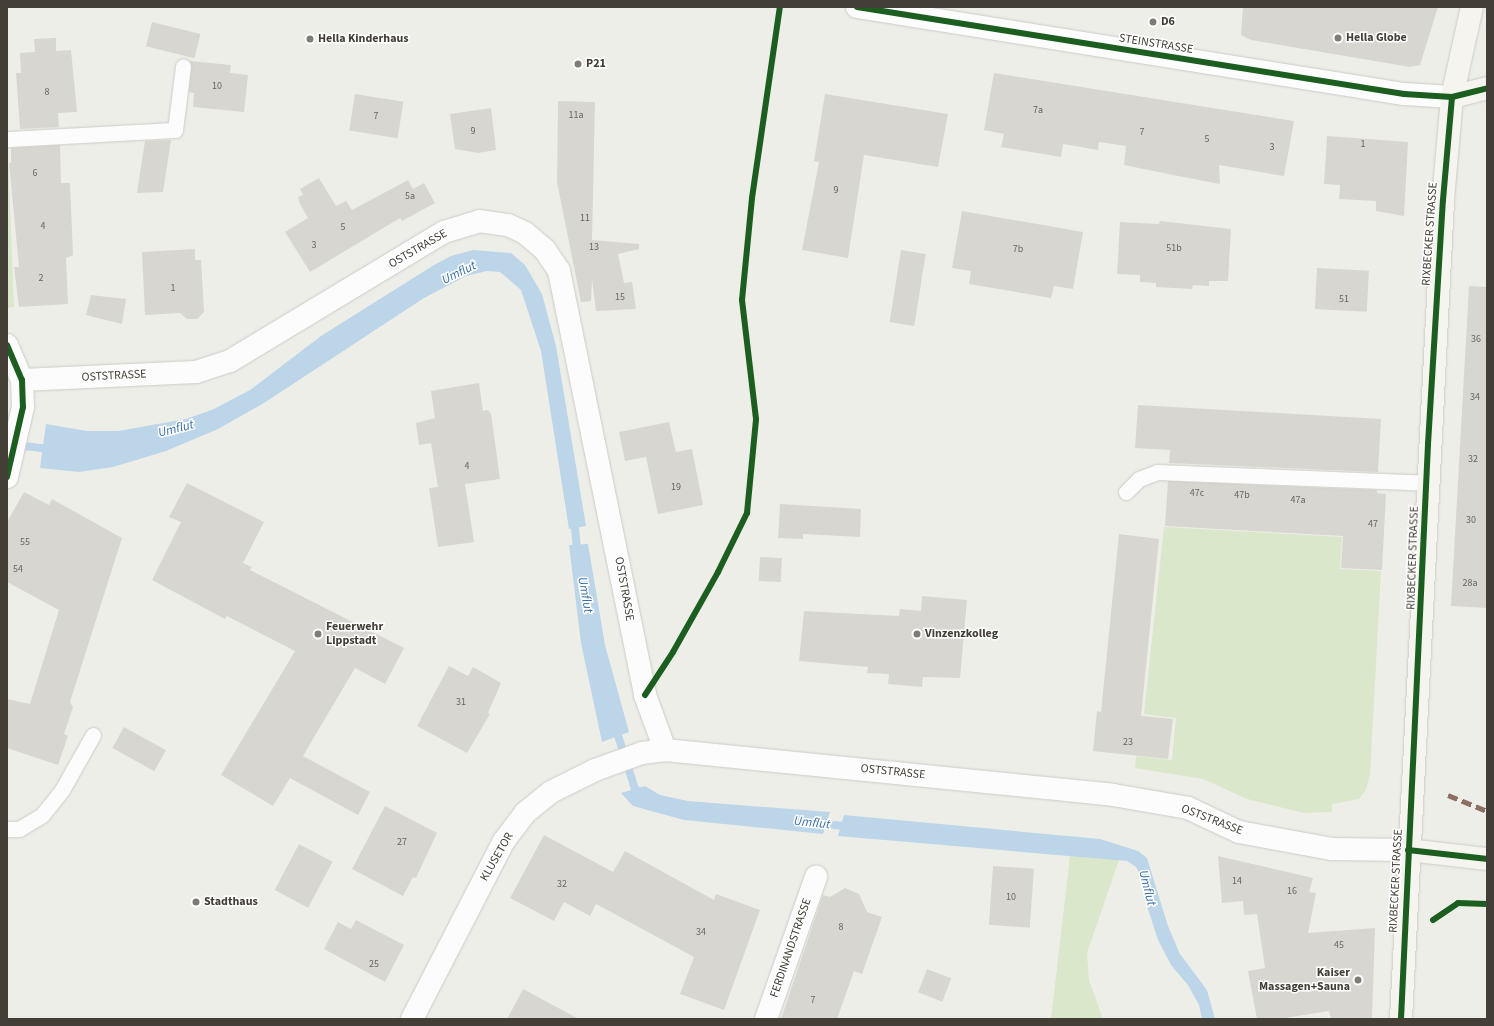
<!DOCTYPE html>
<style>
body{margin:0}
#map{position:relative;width:1494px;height:1026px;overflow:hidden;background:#eeeee9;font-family:"Source Sans 3",sans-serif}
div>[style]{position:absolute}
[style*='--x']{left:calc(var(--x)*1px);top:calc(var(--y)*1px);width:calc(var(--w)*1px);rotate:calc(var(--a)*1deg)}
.green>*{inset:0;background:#dae7cb}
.water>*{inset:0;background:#bcd5e9}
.stream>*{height:8px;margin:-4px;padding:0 4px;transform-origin:4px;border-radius:4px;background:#bcd5e9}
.building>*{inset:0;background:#d8d6d1;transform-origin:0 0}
.roads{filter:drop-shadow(0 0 1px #cccbc6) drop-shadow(0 0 1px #cccbc6)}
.lane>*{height:15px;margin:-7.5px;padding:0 7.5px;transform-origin:7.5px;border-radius:7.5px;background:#fcfcfc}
.street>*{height:22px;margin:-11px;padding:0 11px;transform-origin:11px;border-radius:11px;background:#fcfcfc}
.secondary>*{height:22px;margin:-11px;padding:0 11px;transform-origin:11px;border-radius:11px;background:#f5f4ef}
.quiet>*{height:5px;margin-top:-2.5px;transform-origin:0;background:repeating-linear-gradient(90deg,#8d6e63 0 10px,transparent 0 15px)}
.cycleway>*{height:6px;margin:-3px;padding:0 3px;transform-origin:3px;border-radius:3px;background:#1b5e20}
.dots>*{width:11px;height:11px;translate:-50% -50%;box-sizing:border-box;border:2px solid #fff;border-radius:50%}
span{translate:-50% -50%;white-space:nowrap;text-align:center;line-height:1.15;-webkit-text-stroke:3px #fff;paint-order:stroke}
.number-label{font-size:10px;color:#69665e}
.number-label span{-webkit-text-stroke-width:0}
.poi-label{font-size:12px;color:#433f36;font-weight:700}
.left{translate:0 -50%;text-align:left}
.right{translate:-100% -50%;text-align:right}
.street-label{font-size:12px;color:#433f36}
.water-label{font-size:13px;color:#3970a5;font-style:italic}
.frame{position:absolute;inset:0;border:8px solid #433f36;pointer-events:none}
</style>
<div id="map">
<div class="green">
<i style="clip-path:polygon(7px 127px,14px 307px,7px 308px)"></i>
<i style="clip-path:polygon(1164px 527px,1342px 537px,1340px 569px,1381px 571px,1370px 774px,1366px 790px,1359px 799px,1332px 804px,1332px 812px,1304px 813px,1247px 799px,1203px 779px,1135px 768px,1136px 756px,1172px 760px,1176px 718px,1144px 714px)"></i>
<i style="clip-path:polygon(1070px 856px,1119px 860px,1087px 953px,1089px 980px,1103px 1019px,1051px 1019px)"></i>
</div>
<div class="water">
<i style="clip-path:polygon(473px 250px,511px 253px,525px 265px,542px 294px,556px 346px,586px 526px,569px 529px,541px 351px,521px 290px,500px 272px,487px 271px,466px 276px,424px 298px,264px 403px,218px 429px,166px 451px,113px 467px,79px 472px,40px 468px,46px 424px,87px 431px,118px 431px,186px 419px,214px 409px,250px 390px,321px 336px,434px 265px,451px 256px)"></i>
<i style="clip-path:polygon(588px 544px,605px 645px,629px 732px,602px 742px,581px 643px,569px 545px)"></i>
<i style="clip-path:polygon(645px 786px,660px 795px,688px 801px,830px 812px,823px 834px,684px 820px,633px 806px,621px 793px)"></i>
<i style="clip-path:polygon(844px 815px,1100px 839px,1138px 851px,1147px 858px,1168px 926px,1180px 954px,1207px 990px,1215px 1019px,1202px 1019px,1199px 1005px,1188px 985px,1171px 965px,1158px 940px,1146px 903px,1141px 876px,1136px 867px,1127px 861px,838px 836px)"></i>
</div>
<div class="stream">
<i style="--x:16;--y:445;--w:38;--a:7"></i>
<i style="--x:574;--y:519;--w:36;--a:84"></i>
<i style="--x:615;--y:726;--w:66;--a:72.4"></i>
<i style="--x:635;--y:789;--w:10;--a:37"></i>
<i style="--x:815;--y:823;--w:36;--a:6"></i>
</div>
<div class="building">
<i style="clip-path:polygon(1243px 7px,1438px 7px,1420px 65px,1410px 67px,1251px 40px,1241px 35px)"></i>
<i style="left:152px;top:22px;width:50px;height:25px;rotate:14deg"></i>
<i style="clip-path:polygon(56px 38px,56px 51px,71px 50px,77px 112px,58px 113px,59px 127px,20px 129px,16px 73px,21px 73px,20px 53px,35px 52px,34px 39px)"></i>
<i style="clip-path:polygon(190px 61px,231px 65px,230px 73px,248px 75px,244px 112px,193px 107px,194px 93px,189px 92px)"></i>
<i style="clip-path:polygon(994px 73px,1294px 121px,1284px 176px,1219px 165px,1220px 184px,1168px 174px,1124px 165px,1126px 146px,1099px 142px,1098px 150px,1063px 144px,1061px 157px,1001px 147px,1004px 134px,984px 130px)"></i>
<i style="left:355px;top:94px;width:49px;height:37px;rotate:9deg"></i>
<i style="clip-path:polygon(825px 94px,948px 114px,938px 167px,864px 155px,848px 258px,802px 250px,819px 162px,814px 161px)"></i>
<i style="clip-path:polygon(558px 101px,595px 102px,592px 240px,639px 244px,639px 249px,618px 254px,624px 283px,632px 282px,636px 309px,596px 311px,592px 279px,591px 301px,581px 302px,557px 182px)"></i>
<i style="clip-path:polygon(491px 108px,496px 150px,478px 153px,455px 149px,450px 114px)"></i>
<i style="clip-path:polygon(1327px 136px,1408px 142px,1404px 216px,1376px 211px,1376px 201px,1339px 199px,1340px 185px,1324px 184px)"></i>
<i style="clip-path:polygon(171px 140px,163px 192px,137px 193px,145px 141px)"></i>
<i style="clip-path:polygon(60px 145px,61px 183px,70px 183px,73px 255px,66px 258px,68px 304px,19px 307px,14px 267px,19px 267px,9px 163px,11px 163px,11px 148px)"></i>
<i style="clip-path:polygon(319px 178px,336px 206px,346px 201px,352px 210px,408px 180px,413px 189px,424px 183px,435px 203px,402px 221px,400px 218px,310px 272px,285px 232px,308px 218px,299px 202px,298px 197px,303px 195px,300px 189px)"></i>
<i style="clip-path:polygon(962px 211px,1083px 232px,1073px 289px,1054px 286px,1051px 298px,969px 284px,971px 271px,952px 268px)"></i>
<i style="clip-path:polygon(1160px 221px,1231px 229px,1228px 281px,1209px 281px,1209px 286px,1193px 285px,1192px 289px,1156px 287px,1156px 283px,1140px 282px,1140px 275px,1117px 274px,1120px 222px,1159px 224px)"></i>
<i style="clip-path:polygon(195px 249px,195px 260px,201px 260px,204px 312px,197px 319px,187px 319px,180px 313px,145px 315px,142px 252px)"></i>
<i style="left:901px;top:250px;width:25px;height:73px;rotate:9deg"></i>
<i style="left:1317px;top:268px;width:52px;height:41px;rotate:3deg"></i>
<i style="clip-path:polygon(1469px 286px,1487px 287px,1487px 608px,1451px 606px)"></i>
<i style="clip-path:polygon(91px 295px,126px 299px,122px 324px,86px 315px)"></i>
<i style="clip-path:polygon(479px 383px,483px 411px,488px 410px,491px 414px,500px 479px,465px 484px,474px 542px,438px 547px,429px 488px,438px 487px,431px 443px,419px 445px,416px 423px,435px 418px,431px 391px)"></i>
<i style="clip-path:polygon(1138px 405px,1381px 419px,1378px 472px,1169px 463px,1170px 450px,1135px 448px)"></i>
<i style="clip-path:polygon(669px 422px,676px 452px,692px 449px,703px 505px,658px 514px,646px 457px,625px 461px,619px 432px)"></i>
<i style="clip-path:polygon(1168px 481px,1377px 490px,1377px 493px,1386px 494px,1382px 570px,1341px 568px,1343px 536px,1165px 526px)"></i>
<i style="clip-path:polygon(187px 483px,264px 522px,243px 563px,252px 567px,250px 570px,404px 648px,385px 684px,355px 668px,303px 756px,370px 792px,358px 815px,290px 778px,273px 806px,221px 775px,295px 651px,227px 616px,225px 619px,152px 580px,181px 522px,169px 517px)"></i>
<i style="clip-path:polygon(24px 492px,49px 505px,52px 499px,122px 538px,70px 702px,73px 707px,64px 734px,68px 736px,58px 765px,7px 748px,7px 699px,30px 704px,59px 610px,7px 582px,7px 522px)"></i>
<i style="clip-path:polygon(780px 504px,861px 509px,860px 537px,803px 534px,803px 539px,778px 538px)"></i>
<i style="clip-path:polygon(1119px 534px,1159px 539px,1141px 716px,1173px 719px,1168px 759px,1093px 751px,1097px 711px,1101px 712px)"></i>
<i style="left:760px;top:557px;width:22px;height:24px;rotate:3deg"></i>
<i style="clip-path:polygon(922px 596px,967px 600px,960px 678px,923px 677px,922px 687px,888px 684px,889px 674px,867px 673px,868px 667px,799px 661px,804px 611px,899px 616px,900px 609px,921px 611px)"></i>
<i style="clip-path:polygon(449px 666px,468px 676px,473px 667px,501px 683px,488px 713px,490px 714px,467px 753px,417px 726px)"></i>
<i style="left:124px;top:727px;width:48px;height:24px;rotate:29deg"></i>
<i style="clip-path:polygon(385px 806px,437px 833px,416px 878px,413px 877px,403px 896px,352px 869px)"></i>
<i style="clip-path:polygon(544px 835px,613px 872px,625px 851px,714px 900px,716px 894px,760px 910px,724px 1010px,680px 994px,694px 957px,596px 904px,590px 916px,564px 902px,554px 921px,510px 898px)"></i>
<i style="left:299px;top:844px;width:38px;height:52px;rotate:28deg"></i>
<i style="clip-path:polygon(1218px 856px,1313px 878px,1309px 892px,1316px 893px,1308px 933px,1375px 928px,1372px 1019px,1331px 1019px,1329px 1011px,1279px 1019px,1257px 1019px,1248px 971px,1265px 968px,1257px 914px,1244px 915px,1243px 901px,1222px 903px)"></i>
<i style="left:993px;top:866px;width:41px;height:59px;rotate:4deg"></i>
<i style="clip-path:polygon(845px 888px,859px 894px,867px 912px,882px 917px,862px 974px,854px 971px,837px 1019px,781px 1019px,823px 895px,830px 897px)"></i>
<i style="clip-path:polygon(356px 920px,404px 945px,385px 982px,324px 949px,338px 922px,351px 929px)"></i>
<i style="left:927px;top:969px;width:26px;height:25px;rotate:21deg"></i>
<i style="clip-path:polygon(523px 989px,579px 1019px,507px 1019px)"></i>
</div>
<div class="roads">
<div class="lane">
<i style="--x:7;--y:139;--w:168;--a:-3.1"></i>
<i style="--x:175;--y:130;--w:64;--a:-82.8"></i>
<i style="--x:1126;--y:492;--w:18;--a:-45"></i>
<i style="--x:1139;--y:479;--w:19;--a:-21"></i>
<i style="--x:1157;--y:472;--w:270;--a:2.3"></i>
<i style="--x:7;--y:829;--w:12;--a:0"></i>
<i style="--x:19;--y:829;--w:27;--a:-31"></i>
<i style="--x:42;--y:815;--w:32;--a:-51"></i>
<i style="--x:62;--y:790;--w:63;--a:-60.6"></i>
</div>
<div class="street">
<i style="--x:857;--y:7;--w:554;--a:9.04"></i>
<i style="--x:1404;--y:94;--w:48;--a:3.6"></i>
<i style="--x:7;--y:345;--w:38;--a:67"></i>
<i style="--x:22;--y:380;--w:27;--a:88"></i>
<i style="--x:23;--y:407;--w:72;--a:102.9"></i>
<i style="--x:22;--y:380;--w:174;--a:-2.6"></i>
<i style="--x:196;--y:372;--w:36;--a:-18"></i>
<i style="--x:230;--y:361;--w:250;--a:-31.1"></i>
<i style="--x:444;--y:232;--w:37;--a:-17"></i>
<i style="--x:479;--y:221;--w:29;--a:8"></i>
<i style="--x:508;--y:225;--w:19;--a:25"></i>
<i style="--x:525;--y:233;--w:26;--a:40"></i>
<i style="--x:545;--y:250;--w:25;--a:56"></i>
<i style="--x:559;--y:271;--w:433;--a:78.5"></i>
<i style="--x:645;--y:695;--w:59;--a:70"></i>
<i style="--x:412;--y:1019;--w:200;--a:-62.7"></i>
<i style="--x:504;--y:841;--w:35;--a:-53"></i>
<i style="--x:525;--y:813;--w:33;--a:-39"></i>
<i style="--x:551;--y:792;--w:49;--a:-26.6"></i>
<i style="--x:595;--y:770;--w:50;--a:-19.9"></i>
<i style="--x:642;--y:753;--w:23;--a:-7"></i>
<i style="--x:665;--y:750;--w:450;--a:5.7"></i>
<i style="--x:1113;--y:795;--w:76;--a:9.8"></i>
<i style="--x:1188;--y:808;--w:56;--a:25.2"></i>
<i style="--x:1239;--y:832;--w:95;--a:10.4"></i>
<i style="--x:1332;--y:849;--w:76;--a:0.8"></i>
<i style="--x:766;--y:1019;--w:151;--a:-70.6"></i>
</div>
<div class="secondary">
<i style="--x:1452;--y:97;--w:36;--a:-14"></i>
<i style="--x:1408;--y:850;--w:80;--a:6.5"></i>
<i style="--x:1401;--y:1019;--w:820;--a:-87.06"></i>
<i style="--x:1443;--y:200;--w:103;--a:-85"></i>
<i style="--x:1452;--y:97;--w:92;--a:-77.5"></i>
</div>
</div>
<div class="quiet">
<i style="--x:1448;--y:795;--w:42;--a:22.3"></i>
</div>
<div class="cycleway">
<i style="--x:857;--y:7;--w:554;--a:9.04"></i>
<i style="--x:1404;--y:94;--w:48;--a:3.6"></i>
<i style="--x:1452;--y:97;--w:36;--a:-14"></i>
<i style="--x:7;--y:345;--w:38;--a:67"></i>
<i style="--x:22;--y:380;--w:27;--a:88"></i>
<i style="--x:23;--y:407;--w:72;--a:102.9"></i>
<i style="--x:645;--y:695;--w:51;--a:-56.9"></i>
<i style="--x:673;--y:652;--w:92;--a:-60.6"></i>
<i style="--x:718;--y:572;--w:66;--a:-63.8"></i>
<i style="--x:747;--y:513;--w:94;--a:-84.5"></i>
<i style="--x:756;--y:419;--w:120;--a:-96.7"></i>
<i style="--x:742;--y:300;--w:102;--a:-84.4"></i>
<i style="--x:752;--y:198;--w:193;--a:-81.7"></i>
<i style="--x:1408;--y:850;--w:80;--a:6.5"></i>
<i style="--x:1433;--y:920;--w:30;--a:-34"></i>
<i style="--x:1458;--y:903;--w:29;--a:2"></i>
<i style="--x:1401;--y:1019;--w:576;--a:-87.31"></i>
<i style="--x:1428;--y:444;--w:244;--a:-86.5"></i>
<i style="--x:1443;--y:200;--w:103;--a:-85"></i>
</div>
<div class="dots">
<i style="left:1153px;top:22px;background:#7f7c75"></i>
<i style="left:1338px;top:38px;background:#7f7c75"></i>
<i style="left:310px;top:39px;background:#7f7c75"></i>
<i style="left:578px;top:64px;background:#7f7c75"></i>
<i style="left:318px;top:634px;background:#7f7c75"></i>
<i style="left:917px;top:634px;background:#7f7c75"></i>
<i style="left:196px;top:902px;background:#7f7c75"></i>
<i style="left:1358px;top:980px;background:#7f7c75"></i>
</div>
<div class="number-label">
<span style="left:217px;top:87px">10</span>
<span style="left:47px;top:93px">8</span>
<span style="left:1038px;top:111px">7a</span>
<span style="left:576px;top:116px">11a</span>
<span style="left:376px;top:117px">7</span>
<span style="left:473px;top:132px">9</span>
<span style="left:1142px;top:133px">7</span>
<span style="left:1207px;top:140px">5</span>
<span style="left:1363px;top:145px">1</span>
<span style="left:1272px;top:148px">3</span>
<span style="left:35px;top:174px">6</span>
<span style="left:836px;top:191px">9</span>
<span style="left:410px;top:197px">5a</span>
<span style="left:585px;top:219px">11</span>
<span style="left:43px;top:227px">4</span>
<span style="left:343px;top:228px">5</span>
<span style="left:314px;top:246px">3</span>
<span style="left:594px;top:248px">13</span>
<span style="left:1174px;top:249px">51b</span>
<span style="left:1018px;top:250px">7b</span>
<span style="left:41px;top:279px">2</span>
<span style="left:173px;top:289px">1</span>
<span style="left:620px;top:298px">15</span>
<span style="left:1344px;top:300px">51</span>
<span style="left:1476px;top:340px">36</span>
<span style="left:1475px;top:398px">34</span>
<span style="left:1473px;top:460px">32</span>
<span style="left:467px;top:467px">4</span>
<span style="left:676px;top:488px">19</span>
<span style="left:1197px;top:494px">47c</span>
<span style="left:1242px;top:496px">47b</span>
<span style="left:1298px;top:501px">47a</span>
<span style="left:1471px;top:521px">30</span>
<span style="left:1373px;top:525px">47</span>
<span style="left:25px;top:543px">55</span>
<span style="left:18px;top:570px">54</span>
<span style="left:1470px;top:584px">28a</span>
<span style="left:461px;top:703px">31</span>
<span style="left:1128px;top:743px">23</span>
<span style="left:402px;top:843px">27</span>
<span style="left:1237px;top:882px">14</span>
<span style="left:562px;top:885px">32</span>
<span style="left:1292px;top:892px">16</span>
<span style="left:1011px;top:898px">10</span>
<span style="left:841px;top:928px">8</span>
<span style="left:701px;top:933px">34</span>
<span style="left:1339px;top:946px">45</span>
<span style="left:374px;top:965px">25</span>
<span style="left:813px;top:1001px">7</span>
</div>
<div class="poi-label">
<span class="left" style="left:1161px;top:22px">D6</span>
<span class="left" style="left:1346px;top:38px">Hella Globe</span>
<span class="left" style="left:318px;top:39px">Hella Kinderhaus</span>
<span class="left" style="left:586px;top:64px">P21</span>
<span class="left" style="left:326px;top:634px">Feuerwehr<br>Lippstadt</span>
<span class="left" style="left:925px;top:634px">Vinzenzkolleg</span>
<span class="left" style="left:204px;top:902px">Stadthaus</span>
<span class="right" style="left:1350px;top:980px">Kaiser<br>Massagen+Sauna</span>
</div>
<div class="street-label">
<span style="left:1156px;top:44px;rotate:9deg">STEINSTRASSE</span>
<span style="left:1430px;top:234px;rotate:-86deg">RIXBECKER STRASSE</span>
<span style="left:418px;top:249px;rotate:-30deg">OSTSTRASSE</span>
<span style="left:114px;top:376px;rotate:-3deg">OSTSTRASSE</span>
<span style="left:1413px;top:558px;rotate:-88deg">RIXBECKER STRASSE</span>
<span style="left:624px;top:589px;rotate:80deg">OSTSTRASSE</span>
<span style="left:893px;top:772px;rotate:6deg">OSTSTRASSE</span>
<span style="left:1212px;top:820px;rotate:21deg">OSTSTRASSE</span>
<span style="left:497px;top:857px;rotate:-60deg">KLUSETOR</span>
<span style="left:1396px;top:881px;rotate:-87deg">RIXBECKER STRASSE</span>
<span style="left:791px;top:948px;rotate:-71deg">FERDINANDSTRASSE</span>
</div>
<div class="water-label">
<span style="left:459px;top:273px;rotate:-26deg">Umflut</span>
<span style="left:176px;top:429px;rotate:-14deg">Umflut</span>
<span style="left:585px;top:595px;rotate:80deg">Umflut</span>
<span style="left:812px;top:823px;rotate:6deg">Umflut</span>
<span style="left:1147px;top:888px;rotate:76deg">Umflut</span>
</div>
<div class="frame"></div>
</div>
